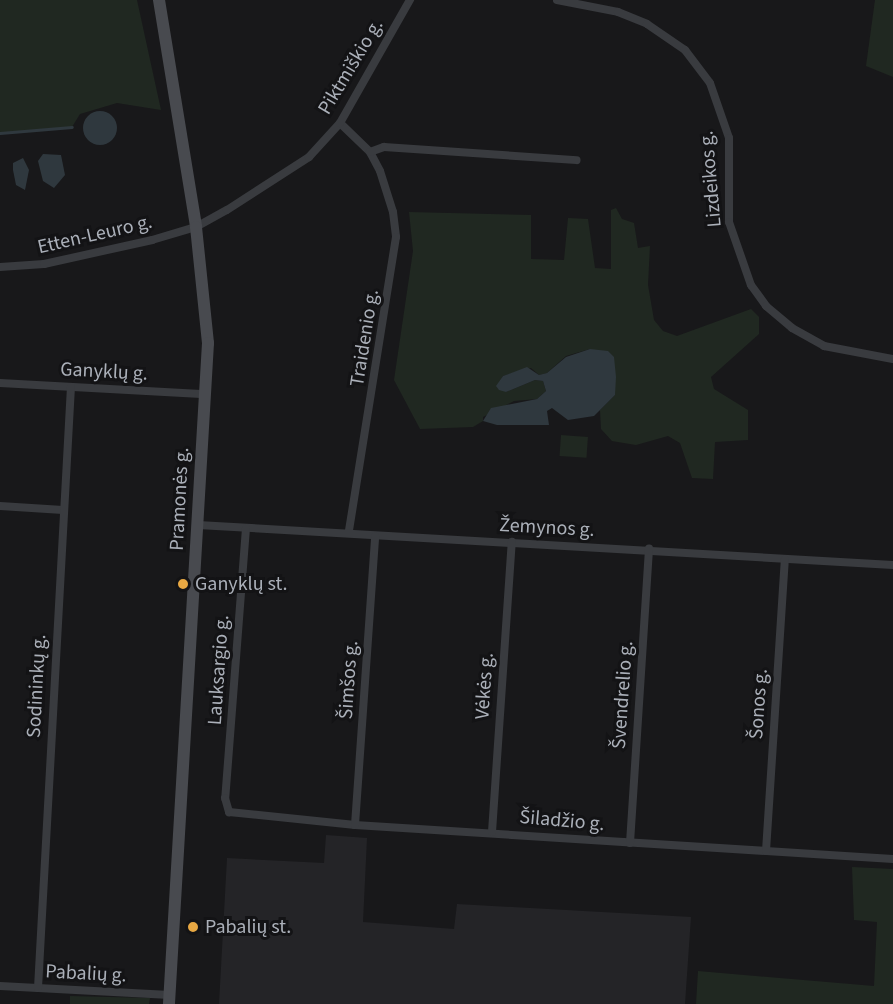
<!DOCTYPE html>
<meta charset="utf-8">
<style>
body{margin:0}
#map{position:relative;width:893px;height:1004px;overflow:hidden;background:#18181a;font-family:"Source Sans 3",sans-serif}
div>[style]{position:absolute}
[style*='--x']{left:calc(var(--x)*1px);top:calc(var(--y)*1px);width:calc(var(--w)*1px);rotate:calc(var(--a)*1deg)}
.built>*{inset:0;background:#242427}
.green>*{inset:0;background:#202821;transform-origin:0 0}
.water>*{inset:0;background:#2f383e}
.round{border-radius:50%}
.stream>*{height:3px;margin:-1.5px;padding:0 1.5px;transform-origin:1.5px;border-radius:1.5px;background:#2f383e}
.minor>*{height:8px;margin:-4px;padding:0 4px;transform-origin:4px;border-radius:4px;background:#393b3f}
.secondary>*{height:12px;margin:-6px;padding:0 6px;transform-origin:6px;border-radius:6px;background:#484a4f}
.dots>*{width:16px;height:16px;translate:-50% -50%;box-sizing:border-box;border:3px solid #131315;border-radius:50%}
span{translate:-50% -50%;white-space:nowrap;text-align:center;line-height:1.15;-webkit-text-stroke:6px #131315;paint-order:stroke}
.street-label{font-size:20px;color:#abb0b9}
.poi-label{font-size:20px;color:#abb0b9}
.left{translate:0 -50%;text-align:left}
</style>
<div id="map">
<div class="built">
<i style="clip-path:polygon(326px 835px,367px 838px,363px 922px,454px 929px,457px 904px,691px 917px,685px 1004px,219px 1004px,227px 858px,324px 863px)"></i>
</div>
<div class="green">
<i style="clip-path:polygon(0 0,137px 0,161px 110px,117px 103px,80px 114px,72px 127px,0 133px)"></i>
<i style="clip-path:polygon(875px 0,893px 0,893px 77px,866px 66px)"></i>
<i style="clip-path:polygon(616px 208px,622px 219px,634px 223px,638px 248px,650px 246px,648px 285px,654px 320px,663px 331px,677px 336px,751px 309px,759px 317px,759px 334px,711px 377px,714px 389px,748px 410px,748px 440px,715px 442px,713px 479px,692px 478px,680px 443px,668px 436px,636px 445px,612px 441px,601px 429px,600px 410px,615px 395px,590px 349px,566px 356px,547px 373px,539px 375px,531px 368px,503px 376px,497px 386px,506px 392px,535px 380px,543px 381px,546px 391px,537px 399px,514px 401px,483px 417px,483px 421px,473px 427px,420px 429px,394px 380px,413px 251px,409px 212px,531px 215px,531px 259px,564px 260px,568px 218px,588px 219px,595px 268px,611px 269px,611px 210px)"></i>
<i style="left:561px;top:435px;width:27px;height:21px;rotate:4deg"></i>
<i style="clip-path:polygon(852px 867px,893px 869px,893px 1004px,696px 1004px,698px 971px,874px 986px,877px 922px,854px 920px)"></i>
<i style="clip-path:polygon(70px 996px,150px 998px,149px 1004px,70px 1004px)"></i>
</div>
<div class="water">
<i class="round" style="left:83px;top:111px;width:34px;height:34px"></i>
<i style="clip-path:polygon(43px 154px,61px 155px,65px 175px,54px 188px,43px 181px,38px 161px)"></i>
<i style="clip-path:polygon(23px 158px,29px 170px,25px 190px,16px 185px,13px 170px,13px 163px)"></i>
<i style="clip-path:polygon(590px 349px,608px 351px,614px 357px,616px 377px,615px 395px,594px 416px,568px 420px,552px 408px,547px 411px,549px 425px,497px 425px,483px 421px,491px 408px,537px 399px,546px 391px,543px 381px,535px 380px,506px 392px,499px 390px,496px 386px,503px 376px,527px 367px,539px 375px,547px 373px,566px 357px)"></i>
</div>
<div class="stream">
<i style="--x:0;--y:133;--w:72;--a:-4.8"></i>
</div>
<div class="minor">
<i style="--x:557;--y:0;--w:62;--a:11.1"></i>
<i style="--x:618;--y:12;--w:31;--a:22"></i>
<i style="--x:647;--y:24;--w:46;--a:34.4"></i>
<i style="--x:685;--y:50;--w:41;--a:52.9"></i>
<i style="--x:710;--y:83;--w:58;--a:70.9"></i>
<i style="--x:729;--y:138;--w:84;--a:90"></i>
<i style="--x:729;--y:222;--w:67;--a:70.8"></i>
<i style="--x:751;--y:285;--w:26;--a:54"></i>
<i style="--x:766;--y:306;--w:34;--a:40"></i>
<i style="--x:792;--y:328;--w:37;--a:29"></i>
<i style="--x:824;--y:346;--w:70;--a:10.7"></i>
<i style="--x:340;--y:123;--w:42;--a:44"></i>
<i style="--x:370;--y:152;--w:21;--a:62"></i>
<i style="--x:380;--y:171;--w:43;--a:72.4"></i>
<i style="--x:393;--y:212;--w:25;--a:83"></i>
<i style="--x:396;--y:237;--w:299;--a:99.1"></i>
<i style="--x:370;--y:152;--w:15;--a:-20"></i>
<i style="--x:384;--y:147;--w:193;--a:3.9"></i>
<i style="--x:0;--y:267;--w:44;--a:-3.9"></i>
<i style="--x:44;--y:264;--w:111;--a:-12.5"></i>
<i style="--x:152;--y:240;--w:46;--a:-16.5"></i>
<i style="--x:196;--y:227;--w:35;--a:-29"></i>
<i style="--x:227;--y:210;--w:98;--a:-32.9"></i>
<i style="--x:309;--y:157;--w:46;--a:-47.6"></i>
<i style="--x:340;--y:123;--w:142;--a:-60.4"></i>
<i style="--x:0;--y:383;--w:206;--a:3.1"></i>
<i style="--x:0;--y:506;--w:63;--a:3.6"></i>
<i style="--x:198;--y:525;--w:696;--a:3.29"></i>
<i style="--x:246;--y:528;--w:271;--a:94.4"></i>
<i style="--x:225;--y:798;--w:15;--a:74"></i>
<i style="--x:229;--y:812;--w:127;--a:5.9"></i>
<i style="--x:355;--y:825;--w:539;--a:3.62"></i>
<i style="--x:355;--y:825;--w:289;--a:-86"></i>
<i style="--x:492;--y:832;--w:291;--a:-86.1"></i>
<i style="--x:630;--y:843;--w:295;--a:-86.3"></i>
<i style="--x:766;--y:851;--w:292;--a:-86.3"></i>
<i style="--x:0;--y:986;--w:170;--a:3"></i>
<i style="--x:38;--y:988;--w:602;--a:-86.86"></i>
</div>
<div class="secondary">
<i style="--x:159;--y:0;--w:230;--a:80.7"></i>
<i style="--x:196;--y:227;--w:117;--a:84.1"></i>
<i style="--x:208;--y:343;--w:662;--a:93.38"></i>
</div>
<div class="dots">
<i style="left:183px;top:584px;background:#e8a843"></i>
<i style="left:193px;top:927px;background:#e8a843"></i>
</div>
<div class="street-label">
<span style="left:351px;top:67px;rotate:-59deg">Piktmiškio g.</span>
<span style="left:711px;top:179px;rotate:-95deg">Lizdeikos g.</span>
<span style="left:95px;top:235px;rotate:-13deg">Etten-Leuro g.</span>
<span style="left:365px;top:338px;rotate:-81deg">Traidenio g.</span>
<span style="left:104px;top:372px;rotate:3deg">Ganyklų g.</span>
<span style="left:180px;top:499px;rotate:-87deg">Pramonės g.</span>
<span style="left:547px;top:528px;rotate:3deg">Žemynos g.</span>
<span style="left:219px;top:670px;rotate:-86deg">Lauksargio g.</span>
<span style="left:349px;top:680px;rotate:-86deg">Šimšos g.</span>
<span style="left:37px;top:686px;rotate:-87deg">Sodininkų g.</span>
<span style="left:485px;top:686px;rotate:-86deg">Vėkės g.</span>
<span style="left:623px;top:695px;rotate:-86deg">Švendrelio g.</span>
<span style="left:759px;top:704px;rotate:-86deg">Šonos g.</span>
<span style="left:562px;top:821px;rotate:5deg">Šiladžio g.</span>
<span style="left:86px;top:974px;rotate:3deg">Pabalių g.</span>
</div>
<div class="poi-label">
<span class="left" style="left:195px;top:584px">Ganyklų st.</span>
<span class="left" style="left:205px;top:927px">Pabalių st.</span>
</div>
</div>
